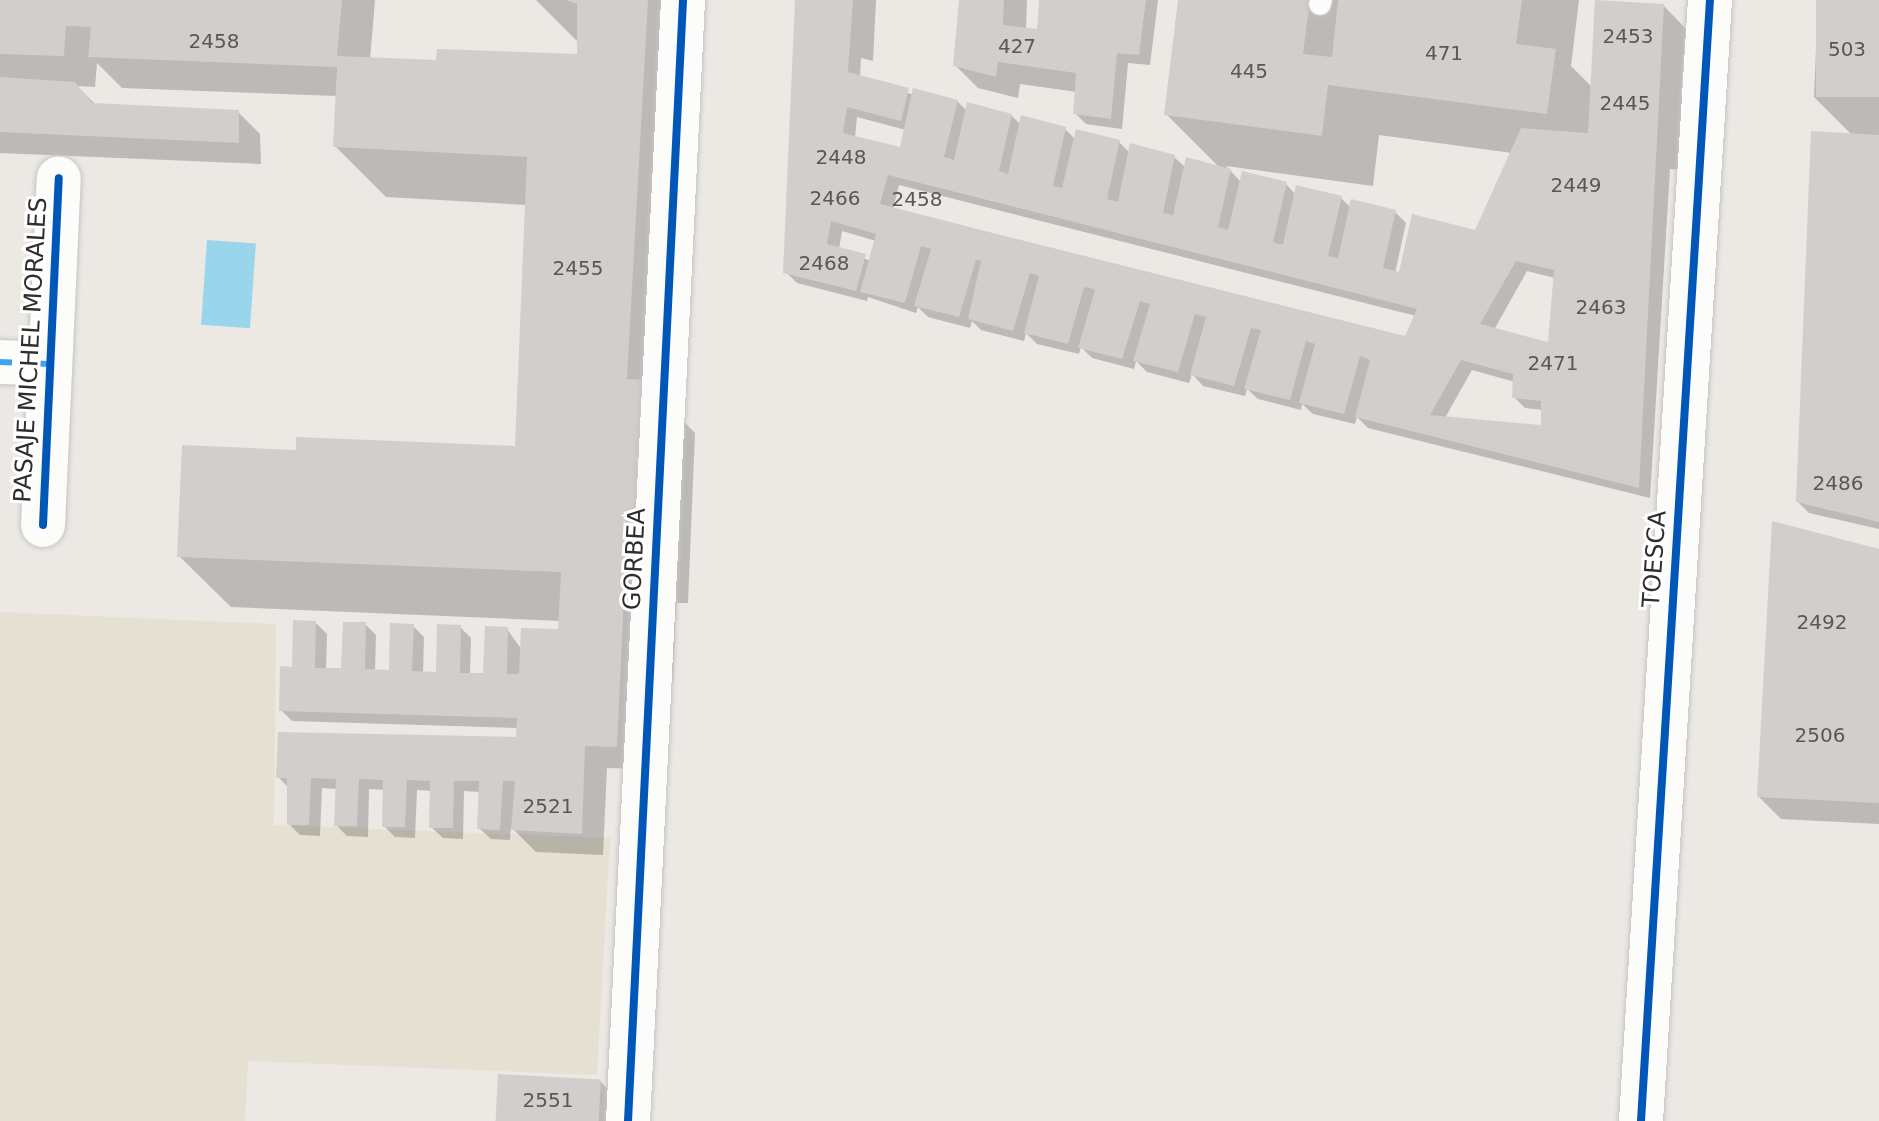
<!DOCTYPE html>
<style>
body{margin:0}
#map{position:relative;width:1879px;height:1121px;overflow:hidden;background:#ece8e4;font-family:"DejaVu Sans",sans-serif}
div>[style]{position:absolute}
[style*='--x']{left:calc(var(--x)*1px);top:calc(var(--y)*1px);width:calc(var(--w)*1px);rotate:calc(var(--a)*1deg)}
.education>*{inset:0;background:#e6e0d3}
.water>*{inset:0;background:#99d6ec;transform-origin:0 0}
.shadow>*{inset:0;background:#0003}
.building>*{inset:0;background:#d1cecb;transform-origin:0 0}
.roads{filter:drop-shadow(0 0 2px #c5c4c5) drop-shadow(0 0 2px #c5c4c5)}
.service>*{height:22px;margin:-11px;padding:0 11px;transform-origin:11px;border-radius:11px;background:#fcfcfb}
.minor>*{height:44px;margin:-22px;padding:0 22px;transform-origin:22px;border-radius:22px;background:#fcfcfb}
.tertiary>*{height:44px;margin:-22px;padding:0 22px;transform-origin:22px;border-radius:22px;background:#fcfcfb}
.quiet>*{height:6px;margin-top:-3px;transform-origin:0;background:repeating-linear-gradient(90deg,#3ea3eb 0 12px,transparent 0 18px)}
.cycleway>*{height:8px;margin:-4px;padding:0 4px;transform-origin:4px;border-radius:4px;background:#0057b8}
span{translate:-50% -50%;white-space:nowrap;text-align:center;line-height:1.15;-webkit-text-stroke:6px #fff;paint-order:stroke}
.number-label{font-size:20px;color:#585857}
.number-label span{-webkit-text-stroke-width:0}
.street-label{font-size:24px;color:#2e2e2e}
</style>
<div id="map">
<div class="education">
<i style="clip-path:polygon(0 612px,276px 624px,274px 825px,610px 838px,597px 1075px,248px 1061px,245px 1121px,0 1121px)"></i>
</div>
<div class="water">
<i style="left:207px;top:240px;width:49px;height:85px;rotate:4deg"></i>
</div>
<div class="shadow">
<i style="clip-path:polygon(0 0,375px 0,370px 60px,438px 62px,579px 56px,578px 42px,536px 0,705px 0,679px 417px,695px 433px,688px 603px,676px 603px,673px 682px,643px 681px,639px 769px,607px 768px,603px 855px,536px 852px,511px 827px,510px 840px,491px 839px,479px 828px,480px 792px,464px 791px,463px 839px,443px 838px,431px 827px,432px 791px,417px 790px,415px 838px,395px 837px,384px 826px,385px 790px,369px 789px,368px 837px,347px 836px,336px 825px,337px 789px,322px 788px,320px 836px,300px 835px,289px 824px,289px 788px,278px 777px,518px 739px,518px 728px,292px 721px,281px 710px,316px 623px,327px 634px,326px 670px,343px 670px,365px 624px,376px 635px,375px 672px,391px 672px,413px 626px,424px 637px,423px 673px,438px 674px,460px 627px,471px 638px,470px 675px,485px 676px,507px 629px,522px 650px,560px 631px,561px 621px,231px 607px,179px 556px,298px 452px,517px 448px,527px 205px,386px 197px,335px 146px,337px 96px,122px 88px,97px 63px,95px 87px,77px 86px,97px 106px,238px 112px,260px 134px,261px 164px,0 153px)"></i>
<i style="clip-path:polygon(evenodd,797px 0,876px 0,873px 61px,861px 58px,860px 77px,914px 95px,957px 101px,967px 111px,1011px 115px,1021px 125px,1065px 129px,1075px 139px,1119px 142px,1130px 153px,1174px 157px,1186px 168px,1220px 168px,1166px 114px,1180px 0,1579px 0,1571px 66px,1593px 88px,1664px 6px,1686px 29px,1681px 94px,1693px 106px,1691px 171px,1670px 169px,1650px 498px,1368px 428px,1357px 417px,1355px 424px,1313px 414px,1302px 404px,1301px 410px,1258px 399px,1247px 389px,1245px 396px,1203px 386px,1192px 374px,1189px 383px,1147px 372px,1136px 361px,1134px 369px,1092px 358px,1081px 347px,1079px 354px,1037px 344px,1026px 333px,1024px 341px,981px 330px,972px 321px,970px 328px,928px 317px,918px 307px,916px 313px,868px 297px,867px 301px,797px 283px,786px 272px,797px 0,857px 117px,906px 130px,901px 150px,855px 138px,857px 117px,797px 0,1379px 135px,1512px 153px,1476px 232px,1401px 274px,1395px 273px,1406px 223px,1395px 212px,1351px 208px,1341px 198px,1296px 195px,1286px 184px,1241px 182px,1226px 166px,1373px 186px,1379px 135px,797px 0,899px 185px,1416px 316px,1406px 338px,893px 209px,899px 185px,797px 0,842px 231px,876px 241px,871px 261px,839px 249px,842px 231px,797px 0,1527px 271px,1555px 278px,1550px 345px,1494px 330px,1527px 271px,797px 0,1472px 370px,1515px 382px,1514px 397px,1525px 408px,1543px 410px,1544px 428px,1445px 418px,1472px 370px)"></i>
<i style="clip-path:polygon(961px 0,1027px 0,1026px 30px,1038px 32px,1041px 0,1158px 0,1150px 65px,1128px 63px,1122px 129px,1086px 124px,1075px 113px,1077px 92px,1020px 84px,1018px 98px,978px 88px,955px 65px)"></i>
<i style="clip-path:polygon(1818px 0,1879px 0,1879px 529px,1809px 513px,1798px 502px,1853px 136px,1814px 97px)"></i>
<i style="clip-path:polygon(1879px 551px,1879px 824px,1781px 819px,1759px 797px)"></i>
<i style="clip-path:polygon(600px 1081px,639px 1121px,497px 1121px)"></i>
</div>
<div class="building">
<i style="clip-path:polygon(0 0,342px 0,337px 56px,436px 60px,437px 49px,577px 54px,577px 4px,566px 0,648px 0,627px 379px,644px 380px,637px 552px,626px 552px,617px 747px,585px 746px,582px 834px,511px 830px,515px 781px,503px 781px,500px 830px,477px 829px,479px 781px,454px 781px,453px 828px,429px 828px,430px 781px,407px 780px,405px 827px,382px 827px,383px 780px,359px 779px,357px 826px,334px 826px,336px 779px,311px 778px,309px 825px,287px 825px,287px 778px,276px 778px,278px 732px,516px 737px,517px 718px,279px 711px,280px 666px,292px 667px,293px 620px,316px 621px,315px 668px,341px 668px,343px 622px,366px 622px,365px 669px,389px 670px,390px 623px,414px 624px,412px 671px,436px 672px,437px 624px,461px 625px,460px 673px,483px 673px,485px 626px,508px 627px,507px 674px,519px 674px,521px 628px,558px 629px,561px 572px,177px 557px,182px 445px,296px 450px,296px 437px,515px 446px,527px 157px,333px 147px,337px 67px,88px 57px,91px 27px,66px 26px,64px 56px,0 54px)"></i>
<i style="clip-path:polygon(evenodd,795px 0,853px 0,848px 72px,909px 88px,901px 121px,847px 107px,843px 133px,900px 147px,913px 88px,958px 100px,944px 157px,954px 160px,967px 102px,1012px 114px,999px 171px,1008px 174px,1021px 115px,1066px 127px,1053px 186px,1062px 188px,1076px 129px,1120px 140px,1107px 199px,1118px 202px,1130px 143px,1175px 155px,1163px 213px,1173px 215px,1186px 157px,1231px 169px,1218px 227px,1228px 230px,1242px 171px,1287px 182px,1273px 242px,1278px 244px,1283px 244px,1296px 185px,1342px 196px,1328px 256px,1338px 258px,1351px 199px,1396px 210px,1383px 268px,1399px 272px,1412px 214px,1475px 230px,1521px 128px,1588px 133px,1595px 0,1664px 4px,1639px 488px,1355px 417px,1370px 360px,1360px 356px,1344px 414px,1299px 403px,1315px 344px,1306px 341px,1290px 400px,1244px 389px,1261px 330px,1251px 328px,1234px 386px,1190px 375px,1206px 317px,1195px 314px,1178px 372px,1133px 361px,1150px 304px,1140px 301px,1122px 359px,1078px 348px,1095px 290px,1090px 288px,1084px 287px,1068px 344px,1024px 333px,1039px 276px,1030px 273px,1013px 331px,968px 319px,981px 261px,976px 260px,959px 317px,914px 306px,931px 249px,921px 246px,905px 303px,860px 292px,876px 234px,831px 221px,827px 244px,866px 254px,856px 291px,783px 273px,795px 0,888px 175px,1327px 286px,1417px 309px,1405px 336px,989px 232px,880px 204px,888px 175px,795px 0,1516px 261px,1554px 270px,1548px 342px,1480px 324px,1516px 261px,795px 0,1461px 360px,1513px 374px,1512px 398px,1541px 401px,1541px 425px,1430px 415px,1461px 360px)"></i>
<i style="clip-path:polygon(959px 0,1004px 0,1003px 25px,1037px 29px,1039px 0,1146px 0,1139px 55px,1117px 53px,1111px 119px,1073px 114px,1076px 73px,998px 62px,996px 77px,953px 66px)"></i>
<i style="clip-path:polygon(1178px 0,1310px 0,1303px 54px,1332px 57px,1338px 0,1522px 0,1516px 44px,1556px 49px,1547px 114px,1328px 85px,1322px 136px,1164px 115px)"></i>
<i style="left:1816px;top:0;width:63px;height:97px"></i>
<i style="clip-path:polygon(0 77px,75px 82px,92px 103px,239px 110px,239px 143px,0 132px)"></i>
<i style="clip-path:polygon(1811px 131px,1879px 135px,1879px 522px,1796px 502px)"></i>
<i style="clip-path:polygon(1772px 521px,1879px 549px,1879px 803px,1757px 797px)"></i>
<i style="left:498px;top:1074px;width:103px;height:47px;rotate:3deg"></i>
</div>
<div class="roads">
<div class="service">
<i style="--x:1320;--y:4;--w:4;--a:-76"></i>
</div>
<div class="minor">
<i style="--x:0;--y:362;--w:50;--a:2.3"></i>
<i style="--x:43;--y:525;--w:347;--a:-87.4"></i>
</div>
<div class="tertiary">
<i style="--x:628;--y:1121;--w:1122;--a:-87.19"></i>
<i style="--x:1641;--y:1121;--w:1123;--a:-86.48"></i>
</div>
</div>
<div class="quiet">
<i style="--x:0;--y:362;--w:50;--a:2.3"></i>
</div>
<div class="cycleway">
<i style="--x:43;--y:525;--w:347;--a:-87.4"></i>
<i style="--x:628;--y:1121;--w:1122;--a:-87.19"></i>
<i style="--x:1641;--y:1121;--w:1123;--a:-86.48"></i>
</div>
<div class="number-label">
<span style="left:1628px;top:36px">2453</span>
<span style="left:214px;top:41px">2458</span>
<span style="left:1017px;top:46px">427</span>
<span style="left:1847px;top:49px">503</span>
<span style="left:1444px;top:53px">471</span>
<span style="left:1249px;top:71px">445</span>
<span style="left:1625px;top:103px">2445</span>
<span style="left:841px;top:157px">2448</span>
<span style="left:1576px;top:185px">2449</span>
<span style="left:835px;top:198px">2466</span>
<span style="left:917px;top:199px">2458</span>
<span style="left:824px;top:263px">2468</span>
<span style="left:578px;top:268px">2455</span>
<span style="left:1601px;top:307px">2463</span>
<span style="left:1553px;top:363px">2471</span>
<span style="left:1838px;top:483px">2486</span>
<span style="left:1822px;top:622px">2492</span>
<span style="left:1820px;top:735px">2506</span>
<span style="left:548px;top:806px">2521</span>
<span style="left:548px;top:1100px">2551</span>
</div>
<div class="street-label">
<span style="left:31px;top:350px;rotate:-87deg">PASAJE MICHEL MORALES</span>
<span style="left:635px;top:559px;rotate:-87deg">GORBEA</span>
<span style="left:1655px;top:559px;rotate:-86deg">TOESCA</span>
</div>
</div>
